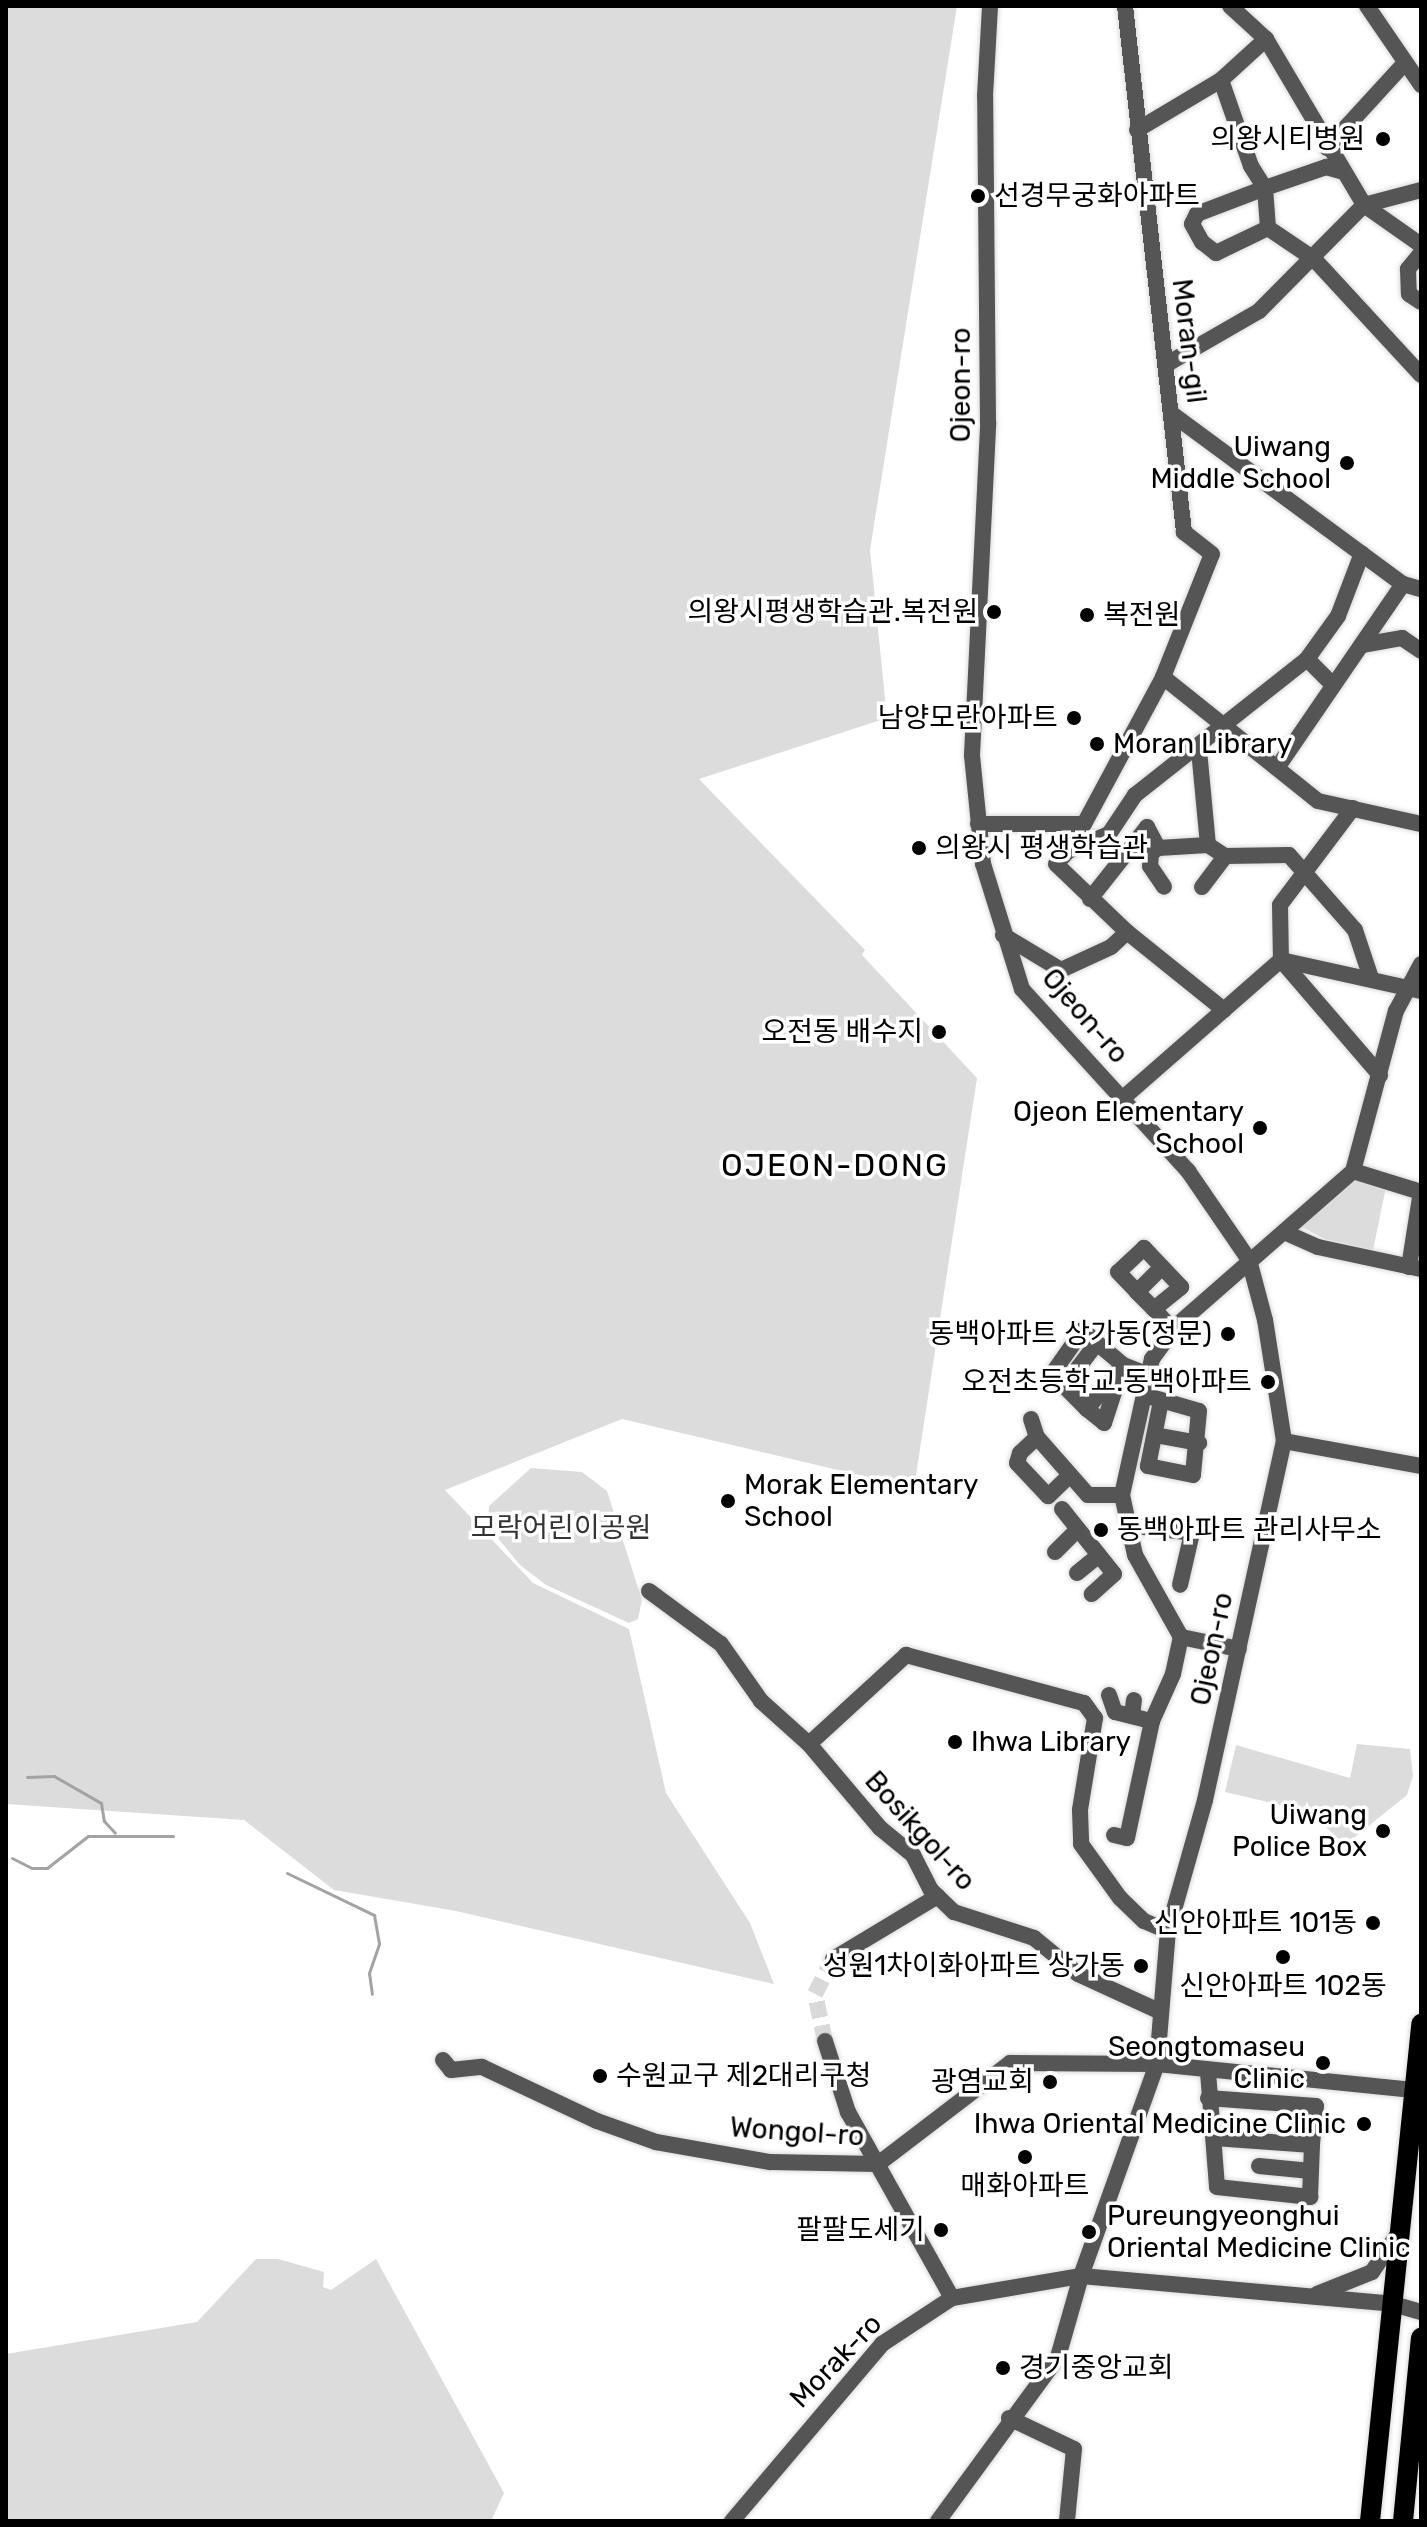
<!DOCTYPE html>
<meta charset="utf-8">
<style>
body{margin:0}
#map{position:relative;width:1427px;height:2527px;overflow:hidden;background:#fff;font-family:Rubik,"Noto Sans KR",sans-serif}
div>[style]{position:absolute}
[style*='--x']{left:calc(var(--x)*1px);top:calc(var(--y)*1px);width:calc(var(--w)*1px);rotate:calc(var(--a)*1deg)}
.green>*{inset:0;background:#dcdcdc}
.stream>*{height:3px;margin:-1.5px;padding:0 1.5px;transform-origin:1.5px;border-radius:1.5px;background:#a3a3a3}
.minor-tunnel>*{height:16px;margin-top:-8px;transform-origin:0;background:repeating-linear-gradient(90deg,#d9d9d9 0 16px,transparent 0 24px)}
.roads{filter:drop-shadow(0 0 2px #dbdbdb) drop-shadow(0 0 2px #dbdbdb)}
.minor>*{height:16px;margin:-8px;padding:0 8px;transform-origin:8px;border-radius:8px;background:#555}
.major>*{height:20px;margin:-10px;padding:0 10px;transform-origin:10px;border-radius:10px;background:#000}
.dots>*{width:22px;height:22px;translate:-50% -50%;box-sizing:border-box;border:4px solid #fff;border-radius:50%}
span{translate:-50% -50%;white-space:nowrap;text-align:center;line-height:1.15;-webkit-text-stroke:7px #fff;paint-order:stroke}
.poi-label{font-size:28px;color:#000}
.right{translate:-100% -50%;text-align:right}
.left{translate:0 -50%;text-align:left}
.street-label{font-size:28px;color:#000}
.park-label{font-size:28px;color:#333}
.quarter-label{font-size:32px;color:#000;letter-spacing:2px}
.frame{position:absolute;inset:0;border:8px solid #000;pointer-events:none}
</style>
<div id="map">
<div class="green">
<i style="clip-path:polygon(6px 6px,957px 6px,870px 550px,887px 718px,699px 779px,865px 950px,862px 955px,977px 1078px,914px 1488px,622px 1419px,445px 1490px,533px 1583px,629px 1629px,666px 1793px,750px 1923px,774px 1984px,456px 1911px,334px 1890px,244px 1820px,6px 1804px)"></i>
<i style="clip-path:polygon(1356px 1175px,1386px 1187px,1373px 1250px,1325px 1239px,1300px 1226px)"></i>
<i style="clip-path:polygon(531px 1468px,582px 1472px,607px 1491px,642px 1600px,638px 1619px,629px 1623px,546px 1585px,520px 1565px,488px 1526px,489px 1506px)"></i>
<i style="clip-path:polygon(1357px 1744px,1410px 1749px,1413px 1776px,1407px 1795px,1345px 1845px,1310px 1812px,1225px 1792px,1236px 1745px,1350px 1778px)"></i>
<i style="clip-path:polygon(256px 2259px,278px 2259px,324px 2272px,323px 2287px,331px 2290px,376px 2259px,504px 2493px,491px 2521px,6px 2521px,6px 2354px,197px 2322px)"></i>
</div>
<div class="stream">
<i style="--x:27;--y:1777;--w:27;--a:-2"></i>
<i style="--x:54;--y:1776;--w:54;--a:29.9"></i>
<i style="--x:101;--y:1803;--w:18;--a:81"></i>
<i style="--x:104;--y:1821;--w:16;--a:47"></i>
<i style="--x:12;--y:1858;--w:22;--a:27"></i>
<i style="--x:32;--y:1868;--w:15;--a:0"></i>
<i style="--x:47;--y:1868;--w:52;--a:-38"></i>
<i style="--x:88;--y:1836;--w:85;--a:0"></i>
<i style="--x:287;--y:1873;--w:97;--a:25.8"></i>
<i style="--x:374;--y:1915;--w:29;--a:80"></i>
<i style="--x:379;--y:1944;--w:31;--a:109"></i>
<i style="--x:369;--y:1973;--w:21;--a:82"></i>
</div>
<div class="minor-tunnel">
<i style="--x:825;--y:2041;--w:48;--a:-102"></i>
<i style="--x:815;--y:1994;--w:39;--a:-63"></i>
</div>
<div class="roads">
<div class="minor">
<i style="--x:1230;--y:6;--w:49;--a:42.5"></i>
<i style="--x:1266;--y:39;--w:193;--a:59.4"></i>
<i style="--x:1364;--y:205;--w:70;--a:35.1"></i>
<i style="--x:1367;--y:6;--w:96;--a:55.6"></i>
<i style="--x:1221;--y:80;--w:91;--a:70.8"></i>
<i style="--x:1251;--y:166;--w:26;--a:58"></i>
<i style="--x:1265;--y:188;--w:73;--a:159.1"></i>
<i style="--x:1197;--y:214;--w:11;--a:117"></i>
<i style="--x:1192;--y:224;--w:21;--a:61"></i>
<i style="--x:1202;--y:242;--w:18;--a:38"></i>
<i style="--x:1216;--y:253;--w:58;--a:-25.7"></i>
<i style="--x:1268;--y:228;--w:40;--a:-94.3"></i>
<i style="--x:1265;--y:188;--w:65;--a:-19"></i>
<i style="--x:1326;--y:167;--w:15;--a:16"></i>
<i style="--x:1137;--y:130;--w:98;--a:-30.8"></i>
<i style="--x:1221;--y:80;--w:61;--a:-42.3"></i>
<i style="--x:1327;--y:148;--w:115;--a:-47.5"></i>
<i style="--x:1268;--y:228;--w:55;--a:34"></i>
<i style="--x:1314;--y:259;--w:158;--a:47.3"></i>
<i style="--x:1421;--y:253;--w:21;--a:129"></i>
<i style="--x:1408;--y:269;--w:25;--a:88"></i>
<i style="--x:1409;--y:294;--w:14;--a:34"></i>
<i style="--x:1167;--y:364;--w:106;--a:-29.9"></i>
<i style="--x:1259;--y:311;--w:149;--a:-45.3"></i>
<i style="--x:1364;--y:205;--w:59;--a:-14.7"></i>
<i style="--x:1172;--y:414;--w:287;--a:36.4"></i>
<i style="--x:1403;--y:584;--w:19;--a:16"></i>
<i style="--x:1362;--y:645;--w:41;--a:-9.9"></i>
<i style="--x:1402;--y:638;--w:23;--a:34"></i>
<i style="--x:1307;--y:659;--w:35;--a:45"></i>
<i style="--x:1163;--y:677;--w:198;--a:38.7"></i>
<i style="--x:1318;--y:801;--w:106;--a:12.6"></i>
<i style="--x:1199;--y:750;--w:95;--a:84.6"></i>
<i style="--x:1277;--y:768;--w:223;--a:-55.6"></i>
<i style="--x:1353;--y:808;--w:121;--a:127"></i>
<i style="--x:1280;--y:905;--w:55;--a:89"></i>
<i style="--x:1281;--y:960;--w:152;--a:49.3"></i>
<i style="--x:978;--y:824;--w:106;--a:0"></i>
<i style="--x:1084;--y:824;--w:167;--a:-61.7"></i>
<i style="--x:1163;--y:677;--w:132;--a:-68.3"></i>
<i style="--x:1212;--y:554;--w:36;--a:-142"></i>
<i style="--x:1184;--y:532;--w:529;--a:-96.4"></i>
<i style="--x:1158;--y:848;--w:9;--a:144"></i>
<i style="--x:1151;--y:853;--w:13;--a:94"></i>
<i style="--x:1150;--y:866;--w:25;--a:56"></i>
<i style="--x:1202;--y:887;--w:39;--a:-53"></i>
<i style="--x:1090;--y:899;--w:92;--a:-51.6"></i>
<i style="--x:1147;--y:827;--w:24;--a:62"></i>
<i style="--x:1158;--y:848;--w:50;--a:-3.4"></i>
<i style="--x:1208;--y:845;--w:20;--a:33"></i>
<i style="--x:1225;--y:856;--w:64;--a:-0.9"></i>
<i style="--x:1289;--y:855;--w:100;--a:48.7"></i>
<i style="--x:1355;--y:930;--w:51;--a:71.6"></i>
<i style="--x:1003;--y:935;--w:68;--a:31.1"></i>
<i style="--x:1061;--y:970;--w:55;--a:-24.7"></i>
<i style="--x:1111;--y:947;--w:22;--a:-43"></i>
<i style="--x:1224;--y:1010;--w:124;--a:-141.2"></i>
<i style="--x:1127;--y:932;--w:98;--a:-136.2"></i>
<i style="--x:1056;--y:864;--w:18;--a:-47"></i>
<i style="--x:1068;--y:851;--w:44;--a:-22.5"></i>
<i style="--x:1109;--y:834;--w:47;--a:-56.3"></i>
<i style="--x:1135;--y:795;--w:219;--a:-38.3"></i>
<i style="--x:1307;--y:659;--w:53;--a:-54.2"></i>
<i style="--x:1338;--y:616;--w:67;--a:-69.1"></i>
<i style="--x:1122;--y:1099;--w:211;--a:-41.2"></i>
<i style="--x:1281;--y:960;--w:143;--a:12.5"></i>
<i style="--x:1353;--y:1171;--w:71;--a:17.2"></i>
<i style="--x:1284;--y:1232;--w:37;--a:24"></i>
<i style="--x:1318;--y:1247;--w:105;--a:12.1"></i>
<i style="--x:1409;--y:1267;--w:77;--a:-81"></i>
<i style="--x:1137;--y:1292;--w:35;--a:-45"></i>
<i style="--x:1154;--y:1309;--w:35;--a:-39"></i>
<i style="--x:1181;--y:1287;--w:54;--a:-133.5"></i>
<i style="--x:1144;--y:1248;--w:35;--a:137"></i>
<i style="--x:1118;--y:1272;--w:28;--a:46"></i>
<i style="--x:1137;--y:1292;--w:24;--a:45"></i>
<i style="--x:1154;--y:1309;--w:28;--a:48"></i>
<i style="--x:1123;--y:1365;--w:57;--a:129.3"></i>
<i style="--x:1087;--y:1409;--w:33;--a:-135"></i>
<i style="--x:1064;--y:1386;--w:54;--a:-52.5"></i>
<i style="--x:1097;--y:1343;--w:34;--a:40"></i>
<i style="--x:1123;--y:1365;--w:28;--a:21"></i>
<i style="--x:1064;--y:1386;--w:17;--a:-135"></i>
<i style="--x:1052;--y:1374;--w:54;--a:-54.8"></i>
<i style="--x:1083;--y:1330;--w:19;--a:43"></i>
<i style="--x:1144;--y:1395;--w:57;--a:16.2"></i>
<i style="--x:1199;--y:1411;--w:64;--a:95.4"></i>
<i style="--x:1193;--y:1475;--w:46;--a:-168.7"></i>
<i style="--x:1148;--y:1466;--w:66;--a:-78.7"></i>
<i style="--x:1087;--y:1409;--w:22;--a:39"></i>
<i style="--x:1104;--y:1423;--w:52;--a:-71.9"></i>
<i style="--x:1031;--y:1419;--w:19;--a:72"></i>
<i style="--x:1155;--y:1435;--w:45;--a:10.3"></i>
<i style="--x:1284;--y:1441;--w:139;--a:10.3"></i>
<i style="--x:1069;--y:1476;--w:29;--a:136"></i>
<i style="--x:1048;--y:1496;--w:45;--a:-133.2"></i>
<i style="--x:1017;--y:1463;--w:10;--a:-73"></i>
<i style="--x:1020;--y:1453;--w:23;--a:-43"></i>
<i style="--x:1037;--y:1437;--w:77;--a:48.7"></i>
<i style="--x:1088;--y:1495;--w:34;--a:0"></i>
<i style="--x:1062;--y:1509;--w:83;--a:51.3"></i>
<i style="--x:1114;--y:1574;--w:30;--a:138"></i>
<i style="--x:1128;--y:1525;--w:64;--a:7.1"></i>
<i style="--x:1192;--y:1533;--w:53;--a:103"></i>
<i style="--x:1055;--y:1552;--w:30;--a:-45"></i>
<i style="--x:1077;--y:1573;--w:27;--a:-39"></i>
<i style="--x:649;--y:1591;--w:89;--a:36.4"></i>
<i style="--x:721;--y:1644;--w:70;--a:54.9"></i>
<i style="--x:761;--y:1701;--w:64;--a:41.9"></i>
<i style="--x:809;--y:1744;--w:110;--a:49.8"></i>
<i style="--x:880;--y:1828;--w:43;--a:39.3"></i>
<i style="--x:913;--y:1855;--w:39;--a:63"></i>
<i style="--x:931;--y:1890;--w:32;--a:44"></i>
<i style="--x:954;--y:1912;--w:84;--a:18"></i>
<i style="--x:1034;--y:1938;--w:57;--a:39.3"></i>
<i style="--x:1078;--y:1974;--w:91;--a:24.6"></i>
<i style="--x:1181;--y:1637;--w:59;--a:11.7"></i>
<i style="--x:1109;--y:1695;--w:18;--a:71"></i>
<i style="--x:1115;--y:1712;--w:38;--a:14"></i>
<i style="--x:1132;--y:1716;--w:16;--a:-83"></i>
<i style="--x:809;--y:1744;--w:132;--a:-42.5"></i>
<i style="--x:906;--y:1655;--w:184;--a:15.1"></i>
<i style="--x:1084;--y:1703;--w:19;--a:54"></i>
<i style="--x:1095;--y:1718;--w:93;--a:99.3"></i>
<i style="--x:1080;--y:1810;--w:34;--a:88"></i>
<i style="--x:1081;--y:1844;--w:67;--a:54.2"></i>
<i style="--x:1120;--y:1898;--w:33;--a:44"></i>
<i style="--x:1144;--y:1921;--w:26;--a:23"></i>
<i style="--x:1114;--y:1835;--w:13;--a:13"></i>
<i style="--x:1127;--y:1838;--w:120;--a:-77.9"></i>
<i style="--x:1152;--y:1721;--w:51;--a:-65.9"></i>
<i style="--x:1173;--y:1674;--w:38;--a:-78"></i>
<i style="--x:1181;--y:1637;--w:94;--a:-119.3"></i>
<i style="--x:1135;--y:1555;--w:61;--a:-102.2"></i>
<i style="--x:1122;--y:1495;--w:139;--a:-77.6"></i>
<i style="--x:1152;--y:1359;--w:41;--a:-54"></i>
<i style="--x:1176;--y:1326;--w:235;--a:-41.2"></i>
<i style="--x:1353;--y:1171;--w:166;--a:-75"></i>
<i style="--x:1396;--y:1011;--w:53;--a:-62"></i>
<i style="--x:833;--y:1959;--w:122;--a:-31"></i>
<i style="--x:825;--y:2041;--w:75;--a:72.1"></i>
<i style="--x:848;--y:2112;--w:213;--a:60.8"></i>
<i style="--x:443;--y:2060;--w:13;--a:51"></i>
<i style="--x:451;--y:2070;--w:31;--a:-6"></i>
<i style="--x:482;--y:2067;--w:127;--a:25.2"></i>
<i style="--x:597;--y:2121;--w:63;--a:19.6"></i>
<i style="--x:656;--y:2142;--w:116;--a:10"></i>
<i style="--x:770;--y:2162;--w:108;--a:1.1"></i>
<i style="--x:878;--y:2164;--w:166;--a:-37.4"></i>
<i style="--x:1010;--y:2063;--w:147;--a:0.4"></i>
<i style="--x:1157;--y:2064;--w:265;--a:5.8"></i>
<i style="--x:1208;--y:2072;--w:115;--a:85.5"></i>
<i style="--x:1217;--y:2187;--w:94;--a:6.1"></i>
<i style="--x:1310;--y:2197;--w:52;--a:-87.8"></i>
<i style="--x:1312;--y:2145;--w:98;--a:-175.9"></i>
<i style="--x:1208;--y:2098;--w:108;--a:4.2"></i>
<i style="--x:1316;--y:2106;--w:39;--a:96"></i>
<i style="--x:1259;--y:2166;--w:52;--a:5.5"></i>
<i style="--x:1317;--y:2294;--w:59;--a:-21.8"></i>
<i style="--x:1372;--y:2272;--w:50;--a:-55.7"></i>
<i style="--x:1009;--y:2418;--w:72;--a:25.5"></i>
<i style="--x:1074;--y:2449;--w:72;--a:95.6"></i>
<i style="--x:732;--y:2521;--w:232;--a:-49.7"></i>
<i style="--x:882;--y:2344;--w:84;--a:-33.3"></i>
<i style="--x:952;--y:2298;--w:131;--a:-9.7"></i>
<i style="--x:1081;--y:2276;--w:313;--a:5.1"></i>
<i style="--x:1393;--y:2304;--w:29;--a:16"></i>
<i style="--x:938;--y:2521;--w:203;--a:-53.8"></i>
<i style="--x:1058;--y:2357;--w:84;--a:-74.1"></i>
<i style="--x:1081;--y:2276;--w:225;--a:-70.3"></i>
<i style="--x:1157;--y:2064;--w:133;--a:-85.3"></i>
<i style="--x:1168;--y:1931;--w:136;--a:-74.2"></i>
<i style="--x:1205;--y:1800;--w:368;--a:-77.6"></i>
<i style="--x:1284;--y:1441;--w:122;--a:-98.9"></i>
<i style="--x:1265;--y:1320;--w:62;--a:-104.9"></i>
<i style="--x:1249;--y:1260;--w:108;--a:-124.4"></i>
<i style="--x:1188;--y:1171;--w:246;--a:-132.4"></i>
<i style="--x:1022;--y:989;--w:131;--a:-107.3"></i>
<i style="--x:983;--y:864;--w:110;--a:-95.8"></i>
<i style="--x:972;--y:755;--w:333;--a:-87.2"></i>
<i style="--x:988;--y:422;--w:326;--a:-90.5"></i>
<i style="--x:985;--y:96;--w:90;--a:-86.8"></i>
</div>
<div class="major">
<i style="--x:1370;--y:2521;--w:500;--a:-84.1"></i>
<i style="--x:1403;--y:2521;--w:184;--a:-84.4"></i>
</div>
</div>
<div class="dots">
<i style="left:1383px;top:139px;background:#000"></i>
<i style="left:978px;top:196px;background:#000"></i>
<i style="left:1347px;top:463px;background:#000"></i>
<i style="left:994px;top:612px;background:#000"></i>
<i style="left:1087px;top:615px;background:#000"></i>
<i style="left:1074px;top:718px;background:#000"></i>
<i style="left:1097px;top:744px;background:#000"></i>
<i style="left:919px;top:848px;background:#000"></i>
<i style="left:939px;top:1032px;background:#000"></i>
<i style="left:1260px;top:1128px;background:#000"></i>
<i style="left:1228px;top:1334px;background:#000"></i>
<i style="left:1268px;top:1382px;background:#000"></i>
<i style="left:728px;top:1501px;background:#000"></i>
<i style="left:1101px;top:1530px;background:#000"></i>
<i style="left:955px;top:1742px;background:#000"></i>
<i style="left:1383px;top:1831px;background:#000"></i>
<i style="left:1373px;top:1923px;background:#000"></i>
<i style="left:1283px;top:1957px;background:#000"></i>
<i style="left:1141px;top:1966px;background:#000"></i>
<i style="left:1323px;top:2063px;background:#000"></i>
<i style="left:600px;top:2076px;background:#000"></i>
<i style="left:1050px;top:2082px;background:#000"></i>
<i style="left:1364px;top:2124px;background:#000"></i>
<i style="left:1025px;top:2157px;background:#000"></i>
<i style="left:941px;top:2230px;background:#000"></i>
<i style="left:1089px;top:2232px;background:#000"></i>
<i style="left:1003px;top:2368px;background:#000"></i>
</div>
<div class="poi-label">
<span class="right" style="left:1365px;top:139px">의왕시티병원</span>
<span class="left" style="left:994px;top:196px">선경무궁화아파트</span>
<span class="right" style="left:1331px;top:463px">Uiwang<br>Middle School</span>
<span class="right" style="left:978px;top:612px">의왕시평생학습관.복전원</span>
<span class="left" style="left:1103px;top:615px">복전원</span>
<span class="right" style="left:1058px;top:718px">남양모란아파트</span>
<span class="left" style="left:1113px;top:744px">Moran Library</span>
<span class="left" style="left:935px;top:848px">의왕시 평생학습관</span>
<span class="right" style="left:923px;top:1032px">오전동 배수지</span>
<span class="right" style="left:1244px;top:1128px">Ojeon Elementary<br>School</span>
<span class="right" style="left:1212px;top:1334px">동백아파트 상가동(정문)</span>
<span class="right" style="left:1252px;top:1382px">오전초등학교.동백아파트</span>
<span class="left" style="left:744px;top:1501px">Morak Elementary<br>School</span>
<span class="left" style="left:1117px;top:1530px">동백아파트 관리사무소</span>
<span class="left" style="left:971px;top:1742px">Ihwa Library</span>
<span class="right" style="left:1367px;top:1831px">Uiwang<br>Police Box</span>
<span class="right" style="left:1357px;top:1923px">신안아파트 101동</span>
<span class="right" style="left:1125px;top:1966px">성원1차이화아파트 상가동</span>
<span style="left:1283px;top:1986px">신안아파트 102동</span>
<span class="right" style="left:1305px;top:2063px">Seongtomaseu<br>Clinic</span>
<span class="left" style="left:616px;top:2076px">수원교구 제2대리구청</span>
<span class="right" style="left:1034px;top:2082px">광염교회</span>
<span class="right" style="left:1346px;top:2124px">Ihwa Oriental Medicine Clinic</span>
<span style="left:1025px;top:2186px">매화아파트</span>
<span class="left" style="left:1107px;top:2232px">Pureungyeonghui<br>Oriental Medicine Clinic</span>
<span class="right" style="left:925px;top:2230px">팔팔도세기</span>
<span class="left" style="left:1019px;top:2368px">경기중앙교회</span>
</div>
<div class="street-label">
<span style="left:1189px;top:341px;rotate:83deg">Moran-gil</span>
<span style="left:961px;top:385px;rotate:-90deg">Ojeon-ro</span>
<span style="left:1085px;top:1016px;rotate:49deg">Ojeon-ro</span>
<span style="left:1212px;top:1649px;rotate:-78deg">Ojeon-ro</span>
<span style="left:920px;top:1831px;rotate:48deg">Bosikgol-ro</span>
<span style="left:797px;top:2132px;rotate:4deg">Wongol-ro</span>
<span style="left:836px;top:2361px;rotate:-46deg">Morak-ro</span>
</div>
<div class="park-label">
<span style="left:561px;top:1528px">모락어린이공원</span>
</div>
<div class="quarter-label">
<span style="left:835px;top:1165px">OJEON-DONG</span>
</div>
<div class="frame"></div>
</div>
